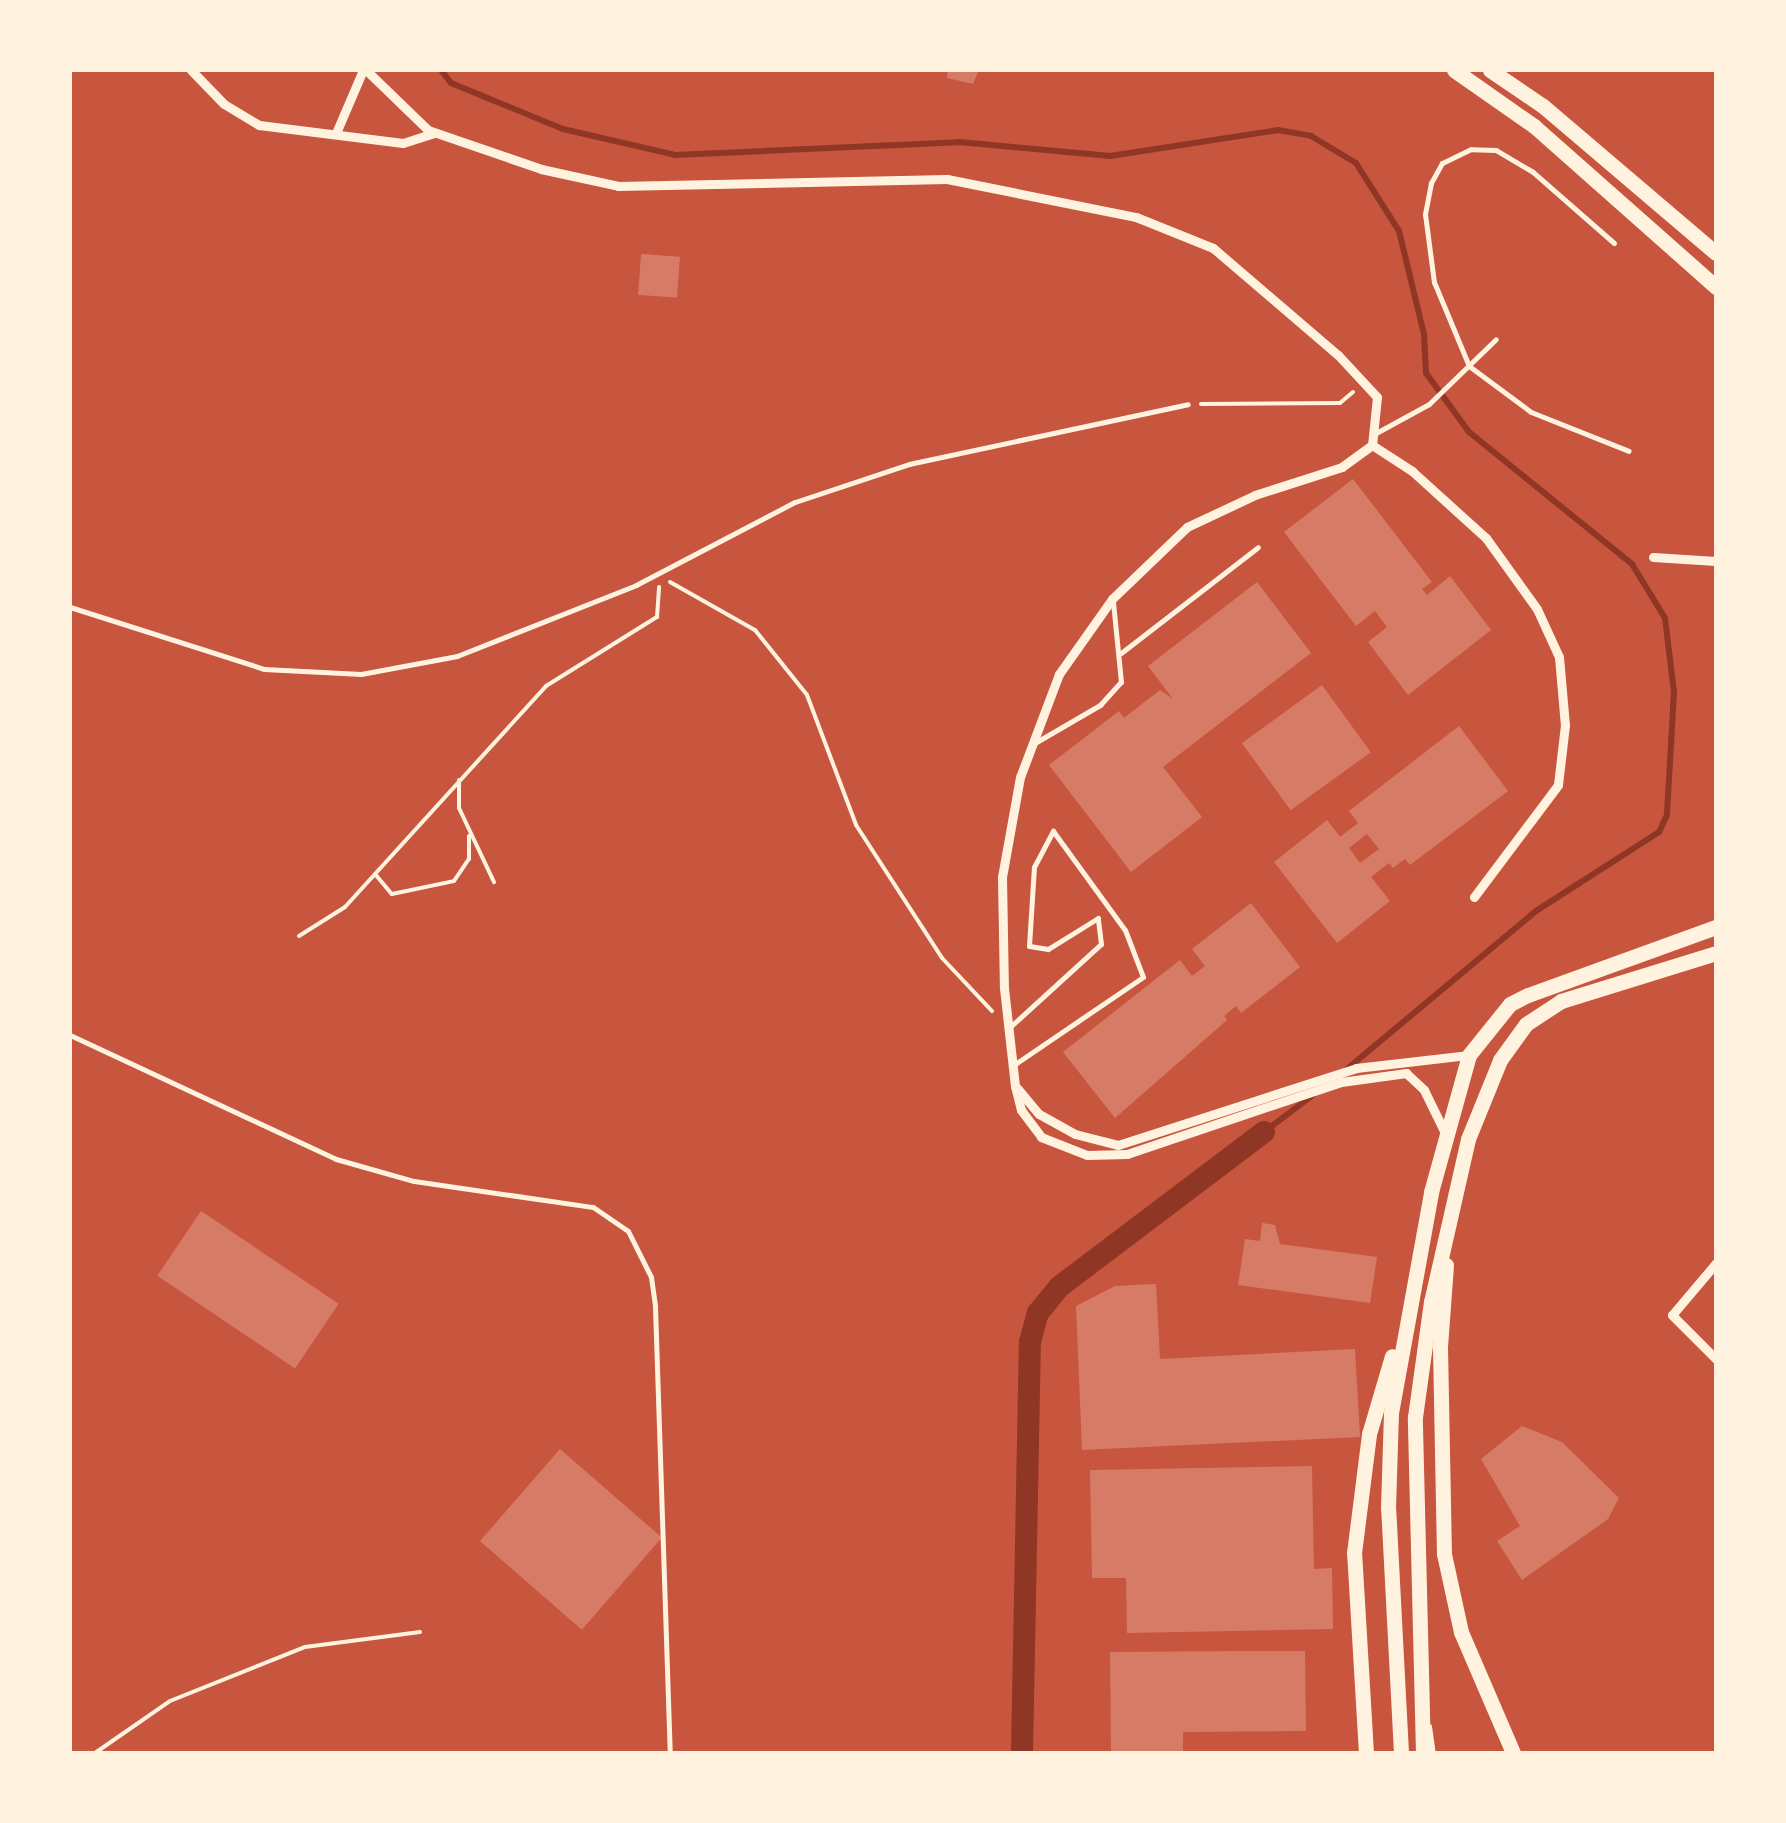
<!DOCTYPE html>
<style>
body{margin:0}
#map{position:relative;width:1786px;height:1823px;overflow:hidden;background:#c8553d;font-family:Montserrat,sans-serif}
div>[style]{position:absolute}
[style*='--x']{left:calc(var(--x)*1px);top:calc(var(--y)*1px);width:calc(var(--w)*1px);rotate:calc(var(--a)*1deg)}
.stream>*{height:6px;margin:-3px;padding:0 3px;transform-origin:3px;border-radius:3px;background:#8f3625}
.canal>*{height:22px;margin:-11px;padding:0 11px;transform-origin:11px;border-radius:11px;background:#8f3625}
.building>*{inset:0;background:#d67c66;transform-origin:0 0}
.path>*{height:4px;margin:-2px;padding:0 2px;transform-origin:2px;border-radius:2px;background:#fff3e0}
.service>*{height:5px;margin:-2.5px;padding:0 2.5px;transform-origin:2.5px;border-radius:2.5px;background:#fff3e0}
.minor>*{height:9px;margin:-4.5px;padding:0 4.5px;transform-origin:4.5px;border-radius:4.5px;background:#fff3e0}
.primary>*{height:15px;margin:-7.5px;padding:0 7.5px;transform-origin:7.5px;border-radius:7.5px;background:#fff3e0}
span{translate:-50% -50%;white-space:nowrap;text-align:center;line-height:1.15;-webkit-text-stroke:10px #fff3e0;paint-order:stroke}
.frame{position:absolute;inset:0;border:72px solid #fff3e0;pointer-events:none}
</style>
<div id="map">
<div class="stream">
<i style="--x:441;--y:70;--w:16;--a:52"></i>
<i style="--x:451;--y:83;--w:121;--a:22.3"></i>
<i style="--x:563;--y:129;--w:116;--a:13"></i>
<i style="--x:676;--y:155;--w:283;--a:-2.6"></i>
<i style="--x:959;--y:142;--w:152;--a:5.3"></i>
<i style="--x:1110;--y:156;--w:170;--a:-8.8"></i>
<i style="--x:1278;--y:130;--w:34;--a:10"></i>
<i style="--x:1311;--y:136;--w:52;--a:31"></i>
<i style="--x:1356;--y:163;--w:80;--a:57.7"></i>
<i style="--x:1399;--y:231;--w:106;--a:76.4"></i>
<i style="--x:1424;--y:334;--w:39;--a:87"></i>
<i style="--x:1426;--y:373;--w:73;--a:53.9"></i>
<i style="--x:1469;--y:432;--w:210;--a:39"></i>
<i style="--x:1632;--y:564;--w:63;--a:58.6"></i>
<i style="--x:1665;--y:618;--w:75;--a:83.1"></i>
<i style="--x:1674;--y:692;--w:123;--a:93.3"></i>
<i style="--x:1667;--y:815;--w:19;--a:115"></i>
<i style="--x:1659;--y:832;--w:146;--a:147.3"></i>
<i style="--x:1536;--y:911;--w:246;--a:140.1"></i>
<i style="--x:1264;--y:1132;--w:61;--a:-37.1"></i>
</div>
<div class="canal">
<i style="--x:1022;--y:1753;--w:411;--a:-88.9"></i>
<i style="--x:1030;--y:1342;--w:30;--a:-75"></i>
<i style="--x:1038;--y:1313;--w:33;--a:-51"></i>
<i style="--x:1059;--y:1287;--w:257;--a:-37.1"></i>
</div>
<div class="building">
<i style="clip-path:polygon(948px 70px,979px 70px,973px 84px,947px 78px)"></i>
<i style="left:641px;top:254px;width:39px;height:41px;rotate:4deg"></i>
<i style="clip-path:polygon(1353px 479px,1432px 582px,1422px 589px,1427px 595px,1450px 576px,1491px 630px,1408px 695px,1368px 642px,1387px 627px,1375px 611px,1356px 626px,1284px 532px)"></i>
<i style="clip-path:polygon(1257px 582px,1311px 653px,1163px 767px,1202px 817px,1131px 872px,1049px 765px,1119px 711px,1124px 718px,1160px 690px,1173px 699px,1148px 666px)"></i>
<i style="left:1322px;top:685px;width:83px;height:99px;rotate:54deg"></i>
<i style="clip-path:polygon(evenodd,1459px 726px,1508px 791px,1410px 865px,1405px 859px,1393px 868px,1389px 863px,1371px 877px,1390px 901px,1337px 943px,1274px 862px,1327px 820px,1340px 837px,1358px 823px,1349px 811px,1459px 726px,1367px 834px,1379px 849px,1360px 863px,1349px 848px,1367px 834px)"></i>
<i style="clip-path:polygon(1251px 903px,1300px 967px,1241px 1013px,1236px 1006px,1224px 1016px,1227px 1020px,1115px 1118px,1063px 1052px,1180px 960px,1192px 976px,1205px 966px,1192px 949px)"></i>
<i style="left:201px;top:1211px;width:166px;height:78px;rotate:34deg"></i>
<i style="clip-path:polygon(1262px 1223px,1275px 1225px,1280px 1244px,1377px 1257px,1370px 1303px,1238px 1285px,1245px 1239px,1260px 1241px)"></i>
<i style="clip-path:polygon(1156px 1284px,1160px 1359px,1355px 1349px,1360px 1437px,1082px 1450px,1076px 1306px,1115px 1286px)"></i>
<i style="clip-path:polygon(1522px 1426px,1562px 1442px,1619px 1498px,1608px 1519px,1522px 1580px,1497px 1541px,1520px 1526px,1481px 1459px)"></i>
<i style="left:560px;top:1449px;width:135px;height:122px;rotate:41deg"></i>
<i style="clip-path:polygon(1312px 1466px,1314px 1569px,1332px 1568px,1333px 1629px,1127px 1633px,1126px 1578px,1092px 1578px,1090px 1470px)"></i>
<i style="clip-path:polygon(1244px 1651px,1305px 1651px,1306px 1731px,1183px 1732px,1183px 1753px,1111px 1753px,1110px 1652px)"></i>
</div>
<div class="path">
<i style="--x:1201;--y:404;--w:139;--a:-0.4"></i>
<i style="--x:1340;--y:403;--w:17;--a:-40"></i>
<i style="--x:670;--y:582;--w:98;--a:29.5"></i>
<i style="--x:755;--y:630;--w:83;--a:51.3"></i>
<i style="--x:807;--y:695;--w:139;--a:69.3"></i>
<i style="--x:856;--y:825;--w:158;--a:57.1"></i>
<i style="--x:942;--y:958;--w:73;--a:46.7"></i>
<i style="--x:459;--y:780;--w:28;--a:90"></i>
<i style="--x:459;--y:808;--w:82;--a:64.7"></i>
<i style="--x:375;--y:874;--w:26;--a:50"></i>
<i style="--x:392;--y:894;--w:63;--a:-11.8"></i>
<i style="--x:454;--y:881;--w:27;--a:-56"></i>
<i style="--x:469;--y:859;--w:23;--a:-90"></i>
<i style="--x:299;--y:936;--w:54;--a:-32.2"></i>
<i style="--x:345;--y:907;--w:299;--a:-47.7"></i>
<i style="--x:546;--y:686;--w:131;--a:-31.9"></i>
<i style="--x:657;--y:617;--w:30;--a:-86"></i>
<i style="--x:95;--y:1753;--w:91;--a:-34.7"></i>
<i style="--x:170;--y:1701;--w:145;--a:-21.8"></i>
<i style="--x:305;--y:1647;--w:116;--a:-7.4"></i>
</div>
<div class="service">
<i style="--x:1614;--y:243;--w:108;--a:-138.8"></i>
<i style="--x:1533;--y:172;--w:43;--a:-149.3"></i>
<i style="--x:1496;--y:150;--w:25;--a:-178"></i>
<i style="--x:1471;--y:149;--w:32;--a:154"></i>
<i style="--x:1442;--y:163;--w:23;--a:119"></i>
<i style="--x:1431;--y:183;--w:32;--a:101"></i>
<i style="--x:1425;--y:214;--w:69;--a:82.5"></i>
<i style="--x:1434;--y:282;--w:91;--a:67.4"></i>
<i style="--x:1469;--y:366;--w:77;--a:36.6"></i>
<i style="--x:1531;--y:412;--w:105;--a:21.7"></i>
<i style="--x:1376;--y:433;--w:60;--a:-28.7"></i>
<i style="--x:1429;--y:404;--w:93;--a:-44.1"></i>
<i style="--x:70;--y:607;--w:204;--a:17.7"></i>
<i style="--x:264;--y:669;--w:97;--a:3"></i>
<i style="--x:361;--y:674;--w:98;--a:-10.6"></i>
<i style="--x:457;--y:656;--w:193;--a:-21.6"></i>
<i style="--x:636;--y:585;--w:179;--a:-27.6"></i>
<i style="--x:795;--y:502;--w:120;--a:-18.4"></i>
<i style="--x:909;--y:464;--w:285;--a:-12.1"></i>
<i style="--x:1121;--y:653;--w:173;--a:-37.7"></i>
<i style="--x:1033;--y:744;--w:78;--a:-30.2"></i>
<i style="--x:1100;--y:705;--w:31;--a:-48"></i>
<i style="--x:1121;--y:682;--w:80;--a:-95.7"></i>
<i style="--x:1010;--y:1027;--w:123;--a:-42.4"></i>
<i style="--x:1101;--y:944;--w:26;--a:-97"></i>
<i style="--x:1098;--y:918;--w:59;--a:148.2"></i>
<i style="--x:1048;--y:949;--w:19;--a:-171"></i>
<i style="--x:1029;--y:946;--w:79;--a:-86.4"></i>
<i style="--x:1034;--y:867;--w:41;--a:-62.2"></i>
<i style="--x:1053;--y:831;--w:122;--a:54"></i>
<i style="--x:1125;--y:930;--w:50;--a:69"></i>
<i style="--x:1143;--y:977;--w:155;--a:145.8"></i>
<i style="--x:70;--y:1035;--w:293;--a:25"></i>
<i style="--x:336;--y:1159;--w:81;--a:15.8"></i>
<i style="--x:414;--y:1181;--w:181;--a:8.3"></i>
<i style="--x:593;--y:1207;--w:42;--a:34.4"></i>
<i style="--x:628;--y:1231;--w:51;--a:63.4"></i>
<i style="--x:651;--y:1277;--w:30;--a:82"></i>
<i style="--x:655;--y:1307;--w:446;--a:88.1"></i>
<i style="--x:1429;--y:1726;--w:27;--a:82"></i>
</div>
<div class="minor">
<i style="--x:191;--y:70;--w:47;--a:45.9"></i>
<i style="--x:224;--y:104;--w:41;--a:31"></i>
<i style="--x:259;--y:125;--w:145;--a:7.1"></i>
<i style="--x:403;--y:143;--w:32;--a:-18"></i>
<i style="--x:366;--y:70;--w:86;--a:44.1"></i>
<i style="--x:428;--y:130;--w:120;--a:19"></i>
<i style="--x:541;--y:169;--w:79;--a:12.4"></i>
<i style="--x:618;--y:186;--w:329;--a:-1.2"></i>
<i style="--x:947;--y:179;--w:193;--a:11.4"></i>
<i style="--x:1136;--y:217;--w:83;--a:21.9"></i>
<i style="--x:1213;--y:248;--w:165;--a:40.6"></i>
<i style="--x:1338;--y:355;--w:57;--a:47.1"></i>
<i style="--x:1377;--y:397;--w:48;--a:95.9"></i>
<i style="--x:1372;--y:445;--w:37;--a:144"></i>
<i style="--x:1342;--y:467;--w:91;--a:162.2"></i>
<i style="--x:1255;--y:495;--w:75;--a:154.8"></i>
<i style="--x:1187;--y:527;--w:104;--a:136.2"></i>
<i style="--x:1112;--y:599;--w:92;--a:125.2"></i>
<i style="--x:1059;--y:674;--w:110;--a:110.7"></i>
<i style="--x:1020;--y:777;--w:102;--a:100.2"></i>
<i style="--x:1002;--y:877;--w:111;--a:89"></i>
<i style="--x:1004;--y:988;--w:99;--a:83.6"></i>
<i style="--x:1015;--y:1086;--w:25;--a:76"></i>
<i style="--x:1021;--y:1110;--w:34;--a:53"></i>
<i style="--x:1041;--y:1137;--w:49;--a:21.4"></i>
<i style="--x:1087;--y:1155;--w:40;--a:-1.4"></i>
<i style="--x:1127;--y:1154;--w:226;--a:-18.6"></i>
<i style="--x:1341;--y:1082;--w:66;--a:-7.9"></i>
<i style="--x:1406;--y:1073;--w:25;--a:43"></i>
<i style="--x:1424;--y:1090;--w:46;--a:64"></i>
<i style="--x:336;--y:133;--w:69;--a:-66.8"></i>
<i style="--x:1372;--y:445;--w:48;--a:33"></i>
<i style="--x:1412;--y:471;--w:100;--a:42.2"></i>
<i style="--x:1486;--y:538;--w:87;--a:54.3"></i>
<i style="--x:1537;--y:609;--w:53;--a:65.4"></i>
<i style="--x:1559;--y:657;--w:68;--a:85"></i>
<i style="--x:1565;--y:725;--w:60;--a:96.7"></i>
<i style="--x:1558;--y:785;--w:140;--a:126.9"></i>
<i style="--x:1653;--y:557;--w:63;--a:3.6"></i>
<i style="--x:1017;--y:1088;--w:34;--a:50"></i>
<i style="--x:1039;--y:1114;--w:41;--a:29.1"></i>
<i style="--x:1075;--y:1134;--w:44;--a:14.3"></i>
<i style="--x:1118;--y:1145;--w:250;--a:-17.9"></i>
<i style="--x:1356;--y:1068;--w:114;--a:-6.6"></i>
<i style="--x:1716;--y:1263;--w:68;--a:130.2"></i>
<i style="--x:1672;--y:1315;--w:62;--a:45"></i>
</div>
<div class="primary">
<i style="--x:1454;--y:70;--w:98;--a:35"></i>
<i style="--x:1534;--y:126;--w:243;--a:41.5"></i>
<i style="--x:1490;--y:70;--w:64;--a:34.2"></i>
<i style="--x:1543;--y:106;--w:227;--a:40.4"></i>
<i style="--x:1446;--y:1265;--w:82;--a:94.2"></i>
<i style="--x:1440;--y:1347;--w:207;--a:88.9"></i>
<i style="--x:1444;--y:1554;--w:80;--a:77.7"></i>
<i style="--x:1461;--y:1632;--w:132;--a:66.7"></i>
<i style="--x:1366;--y:1753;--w:200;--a:-93.4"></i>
<i style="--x:1354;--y:1553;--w:120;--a:-82.8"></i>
<i style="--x:1369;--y:1434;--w:81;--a:-73.6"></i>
<i style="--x:1401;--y:1753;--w:245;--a:-93"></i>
<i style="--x:1388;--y:1508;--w:95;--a:-88.2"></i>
<i style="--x:1391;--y:1413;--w:225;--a:-79.7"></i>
<i style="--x:1431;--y:1192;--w:142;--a:-74.5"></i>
<i style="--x:1469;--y:1055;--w:65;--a:-51.2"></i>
<i style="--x:1510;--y:1004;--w:20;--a:-27"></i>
<i style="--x:1528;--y:995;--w:200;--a:-19.9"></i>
<i style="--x:1423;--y:1753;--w:336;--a:-91.4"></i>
<i style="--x:1415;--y:1417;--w:116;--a:-82.1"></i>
<i style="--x:1431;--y:1302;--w:167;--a:-77.2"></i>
<i style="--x:1468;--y:1139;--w:85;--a:-67.9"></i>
<i style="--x:1500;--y:1060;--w:44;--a:-54.2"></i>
<i style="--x:1526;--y:1024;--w:42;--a:-33.3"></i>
<i style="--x:1561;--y:1001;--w:162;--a:-17.2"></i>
</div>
<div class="frame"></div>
</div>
